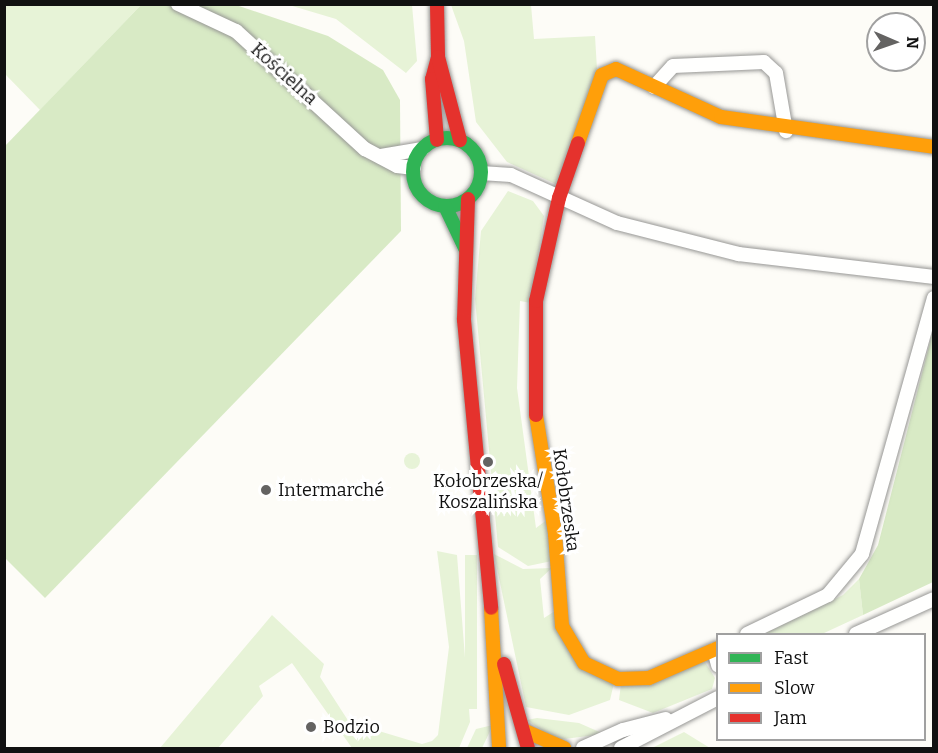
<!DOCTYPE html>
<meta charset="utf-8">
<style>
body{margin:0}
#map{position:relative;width:938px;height:753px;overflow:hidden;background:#fdfcf7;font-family:Bitter,serif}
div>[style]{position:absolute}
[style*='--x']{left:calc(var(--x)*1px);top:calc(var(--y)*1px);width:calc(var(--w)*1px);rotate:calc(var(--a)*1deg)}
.green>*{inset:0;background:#e7f3d7;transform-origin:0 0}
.round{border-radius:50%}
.forest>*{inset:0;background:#d8eac5}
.roads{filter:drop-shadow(0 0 2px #979795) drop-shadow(0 0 2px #979795)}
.street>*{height:14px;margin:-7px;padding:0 7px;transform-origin:7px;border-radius:7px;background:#fffffe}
.fast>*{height:14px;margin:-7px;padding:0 7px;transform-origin:7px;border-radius:7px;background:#30b455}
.fast>.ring{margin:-7px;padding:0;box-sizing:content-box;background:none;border:14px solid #30b455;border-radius:50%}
.slow>*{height:14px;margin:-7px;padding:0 7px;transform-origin:7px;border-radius:7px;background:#ff9f0a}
.jam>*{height:14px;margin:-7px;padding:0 7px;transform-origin:7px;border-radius:7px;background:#e5322d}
.dots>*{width:16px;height:16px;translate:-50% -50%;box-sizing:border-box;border:3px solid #fff;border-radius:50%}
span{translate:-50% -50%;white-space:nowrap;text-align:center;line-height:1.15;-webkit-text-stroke:6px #fff;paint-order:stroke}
.street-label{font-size:18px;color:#111}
.poi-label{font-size:18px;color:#111}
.left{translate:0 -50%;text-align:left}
.frame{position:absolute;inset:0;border:6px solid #111;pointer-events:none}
.legend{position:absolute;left:716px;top:633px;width:210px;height:108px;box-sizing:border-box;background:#fff;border:2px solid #a0a0a0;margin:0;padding:8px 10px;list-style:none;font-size:18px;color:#111}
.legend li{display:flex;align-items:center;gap:12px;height:30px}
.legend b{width:30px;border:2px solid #a0a0a0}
.north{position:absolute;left:866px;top:12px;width:60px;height:60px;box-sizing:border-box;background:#fff;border:2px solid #a0a0a0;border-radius:50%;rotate:92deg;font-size:16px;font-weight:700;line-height:24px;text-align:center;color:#111}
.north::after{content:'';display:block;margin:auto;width:21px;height:27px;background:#646362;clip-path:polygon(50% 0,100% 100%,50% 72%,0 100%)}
</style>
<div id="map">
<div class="green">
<i style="clip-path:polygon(4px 5px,141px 5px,40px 110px,5px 74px)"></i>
<i style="clip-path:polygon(289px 5px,412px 5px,417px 61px,406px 73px,336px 19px)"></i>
<i style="clip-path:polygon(451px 5px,531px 5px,534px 39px,595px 36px,597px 69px,558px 185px,507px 162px,476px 122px,464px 41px)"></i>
<i style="clip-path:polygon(508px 191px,533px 201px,544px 216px,531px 303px,520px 301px,517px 388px,536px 528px,548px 519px,552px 561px,528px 566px,498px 547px,475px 299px,481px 231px)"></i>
<i class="round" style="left:404px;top:453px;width:16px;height:16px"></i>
<i style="clip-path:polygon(437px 551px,457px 555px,470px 722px,459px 748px,352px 748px,292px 663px,259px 686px,263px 696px,218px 748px,160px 748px,272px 615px,324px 664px,320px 677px,349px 722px,422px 744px,432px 741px,438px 735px,449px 647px)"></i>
<i style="clip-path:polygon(494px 554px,523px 569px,552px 568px,540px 579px,544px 618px,555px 611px,557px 629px,614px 683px,610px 700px,569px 715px,526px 707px)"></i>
<i style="left:465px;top:555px;width:12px;height:154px"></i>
<i style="clip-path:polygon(859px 579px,863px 615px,822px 634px,764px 634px,843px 595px)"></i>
<i style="clip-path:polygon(705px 662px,715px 678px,712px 689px,653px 713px,619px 700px,621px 684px)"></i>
<i style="clip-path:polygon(537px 718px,579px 723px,604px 734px,556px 740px,527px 720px)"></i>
<i style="clip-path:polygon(493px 725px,482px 748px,467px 748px,476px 729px)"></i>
<i style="clip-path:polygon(684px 732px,710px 748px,652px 748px)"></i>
</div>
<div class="forest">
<i style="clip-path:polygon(141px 5px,236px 5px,328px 36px,383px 70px,400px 100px,401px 231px,45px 598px,5px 558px,4px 147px)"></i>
<i style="clip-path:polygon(933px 330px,933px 582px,863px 615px,859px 579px,878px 545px)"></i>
</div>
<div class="roads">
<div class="street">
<i style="--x:178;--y:4;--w:64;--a:25"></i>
<i style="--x:236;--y:31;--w:175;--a:42.5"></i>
<i style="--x:365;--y:149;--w:36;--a:28"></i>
<i style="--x:397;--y:166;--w:17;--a:7"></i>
<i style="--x:654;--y:87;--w:28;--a:-48"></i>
<i style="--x:673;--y:66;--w:91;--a:-2.5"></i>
<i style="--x:764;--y:62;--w:16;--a:43"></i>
<i style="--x:776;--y:73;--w:59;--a:80.2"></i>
<i style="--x:381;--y:156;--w:42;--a:-9.7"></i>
<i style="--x:481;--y:173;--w:30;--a:4"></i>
<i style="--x:511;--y:175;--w:116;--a:24.4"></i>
<i style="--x:617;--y:223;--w:126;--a:14.3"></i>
<i style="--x:739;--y:254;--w:196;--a:6.7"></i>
<i style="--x:747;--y:634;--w:90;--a:-25.7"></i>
<i style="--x:828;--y:595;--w:53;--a:-50.3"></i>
<i style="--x:862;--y:554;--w:266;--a:-74.3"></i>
<i style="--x:856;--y:634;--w:85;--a:-24.2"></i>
<i style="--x:714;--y:650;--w:16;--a:75"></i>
<i style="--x:583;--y:748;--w:44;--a:-24.2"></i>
<i style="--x:623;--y:730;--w:44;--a:-14.3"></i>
<i style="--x:621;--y:748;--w:109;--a:-27.3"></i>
</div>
<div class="fast">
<i class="ring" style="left:413px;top:138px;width:54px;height:54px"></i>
<i style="--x:445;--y:206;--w:47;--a:64.5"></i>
</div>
<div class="slow">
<i style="--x:578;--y:143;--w:72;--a:-70.6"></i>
<i style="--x:602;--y:75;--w:15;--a:-23"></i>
<i style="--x:616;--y:69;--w:115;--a:24.6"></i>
<i style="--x:721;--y:117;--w:215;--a:8"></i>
<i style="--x:536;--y:415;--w:121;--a:80.9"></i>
<i style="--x:555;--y:534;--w:92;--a:85.6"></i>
<i style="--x:562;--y:626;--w:43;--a:59.3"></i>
<i style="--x:584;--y:663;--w:38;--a:25"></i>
<i style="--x:618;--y:679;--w:31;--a:-2"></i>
<i style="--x:649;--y:678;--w:75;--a:-23.5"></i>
<i style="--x:491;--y:608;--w:140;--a:86.7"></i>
<i style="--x:525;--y:731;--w:43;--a:23.6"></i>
</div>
<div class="jam">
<i style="--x:437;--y:4;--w:53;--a:88.9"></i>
<i style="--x:438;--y:57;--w:23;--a:105"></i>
<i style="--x:432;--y:79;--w:61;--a:85.3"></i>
<i style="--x:438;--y:57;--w:86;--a:75.2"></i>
<i style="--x:468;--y:199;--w:121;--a:91.9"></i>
<i style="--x:464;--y:320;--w:289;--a:84.6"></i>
<i style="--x:536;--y:415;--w:114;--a:-90"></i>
<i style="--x:536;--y:301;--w:106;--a:-77.4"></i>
<i style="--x:559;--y:198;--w:58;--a:-70.9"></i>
<i style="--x:504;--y:664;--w:87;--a:74.1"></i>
</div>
</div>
<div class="dots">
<i style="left:488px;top:462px;background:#646362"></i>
<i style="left:266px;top:490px;background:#646362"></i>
<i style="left:311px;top:727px;background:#646362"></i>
</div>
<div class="street-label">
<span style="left:284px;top:74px;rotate:42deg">Kościelna</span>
<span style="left:566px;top:500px;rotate:82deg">Kołobrzeska</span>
</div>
<div class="poi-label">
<span style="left:488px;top:492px">Kołobrzeska/<br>Koszalińska</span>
<span class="left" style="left:278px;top:490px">Intermarché</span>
<span class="left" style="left:323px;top:727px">Bodzio</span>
</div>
<div class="frame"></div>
<ul class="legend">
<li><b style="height:8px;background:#30b455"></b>Fast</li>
<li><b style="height:8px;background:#ff9f0a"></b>Slow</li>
<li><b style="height:8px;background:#e5322d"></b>Jam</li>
</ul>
<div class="north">N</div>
</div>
